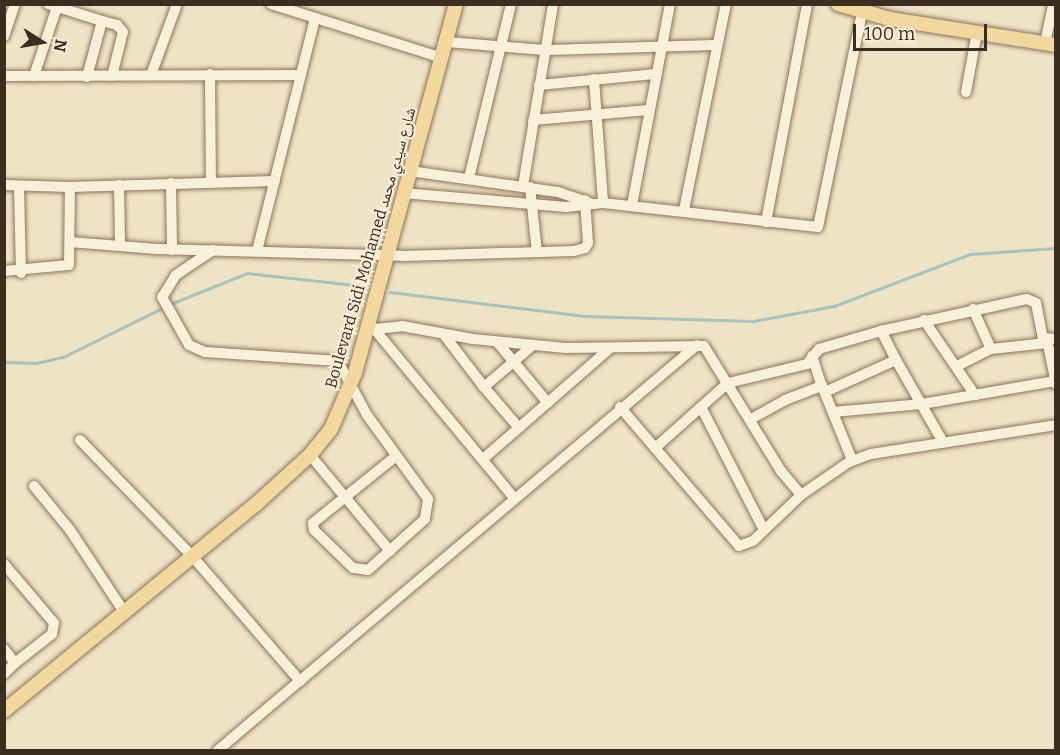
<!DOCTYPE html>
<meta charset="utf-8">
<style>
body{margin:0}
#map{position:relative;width:1060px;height:755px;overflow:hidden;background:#efe3c6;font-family:Bitter,"Noto Naskh Arabic",serif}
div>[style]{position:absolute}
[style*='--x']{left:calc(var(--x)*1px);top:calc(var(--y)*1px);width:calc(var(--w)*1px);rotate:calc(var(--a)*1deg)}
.stream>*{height:3px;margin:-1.5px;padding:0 1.5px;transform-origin:1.5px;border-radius:1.5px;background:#a8c3bb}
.roads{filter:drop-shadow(0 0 2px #8b755b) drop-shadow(0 0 2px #8b755b)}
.minor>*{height:10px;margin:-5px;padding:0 5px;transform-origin:5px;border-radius:5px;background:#f9f0da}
.major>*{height:14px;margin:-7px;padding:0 7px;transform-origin:7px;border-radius:7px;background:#f2d89e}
span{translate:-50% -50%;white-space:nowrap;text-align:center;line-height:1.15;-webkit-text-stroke:4.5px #f6edd6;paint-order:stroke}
.street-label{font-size:16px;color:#3b2d1f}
.frame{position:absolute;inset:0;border:6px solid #3b2d1f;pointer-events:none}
.north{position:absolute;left:12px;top:12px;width:60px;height:60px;-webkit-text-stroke:4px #f6edd6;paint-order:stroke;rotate:101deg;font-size:16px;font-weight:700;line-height:24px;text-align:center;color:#3b2d1f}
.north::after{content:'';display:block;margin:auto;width:21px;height:27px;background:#3b2d1f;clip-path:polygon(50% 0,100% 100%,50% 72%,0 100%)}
.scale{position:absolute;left:853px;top:24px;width:134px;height:27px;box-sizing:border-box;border:3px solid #3b2d1f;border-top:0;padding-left:8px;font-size:18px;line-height:21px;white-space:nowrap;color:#3b2d1f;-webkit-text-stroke:4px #f6edd6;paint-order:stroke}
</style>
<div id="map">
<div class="stream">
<i style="--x:390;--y:292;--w:196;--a:7"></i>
<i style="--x:585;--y:316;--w:168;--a:1.7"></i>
<i style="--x:753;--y:321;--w:82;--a:-10.5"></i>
<i style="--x:834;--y:306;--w:146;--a:-20.9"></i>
<i style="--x:970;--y:254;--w:86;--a:-4"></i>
<i style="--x:170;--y:304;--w:83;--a:-21.9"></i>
<i style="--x:247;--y:273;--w:117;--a:6.4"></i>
<i style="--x:4;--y:362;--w:32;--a:2"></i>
<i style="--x:36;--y:363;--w:28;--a:-13"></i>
<i style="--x:63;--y:357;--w:113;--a:-26.3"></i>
</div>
<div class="roads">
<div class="minor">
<i style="--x:48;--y:4;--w:57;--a:17.5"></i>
<i style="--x:102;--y:21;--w:58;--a:105"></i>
<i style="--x:271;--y:4;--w:179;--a:17.5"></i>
<i style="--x:102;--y:21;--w:16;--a:15"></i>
<i style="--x:117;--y:25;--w:9;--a:49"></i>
<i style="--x:123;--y:32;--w:45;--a:104"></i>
<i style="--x:4;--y:36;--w:34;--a:-71"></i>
<i style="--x:447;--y:42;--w:98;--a:4.7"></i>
<i style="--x:545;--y:50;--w:172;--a:-1.7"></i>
<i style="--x:1045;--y:43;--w:40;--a:-78"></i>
<i style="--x:210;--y:74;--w:108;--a:89.5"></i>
<i style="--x:151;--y:75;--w:76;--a:-69.9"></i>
<i style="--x:4;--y:76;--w:297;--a:-0.2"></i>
<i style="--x:34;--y:76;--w:73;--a:-71.6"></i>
<i style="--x:594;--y:79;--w:124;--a:85.8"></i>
<i style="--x:539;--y:85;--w:118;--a:-5.4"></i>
<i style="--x:966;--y:92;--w:61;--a:-79.6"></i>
<i style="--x:533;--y:120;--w:116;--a:-4.9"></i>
<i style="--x:410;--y:171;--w:149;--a:8.1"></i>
<i style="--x:558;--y:192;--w:34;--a:19"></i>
<i style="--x:469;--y:178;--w:179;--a:-76.4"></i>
<i style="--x:171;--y:183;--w:67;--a:89.1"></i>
<i style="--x:4;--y:185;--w:66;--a:1.7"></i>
<i style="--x:70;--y:187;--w:205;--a:-1.7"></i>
<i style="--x:119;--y:185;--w:59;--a:89"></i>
<i style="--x:19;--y:186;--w:87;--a:88.7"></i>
<i style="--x:523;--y:186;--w:184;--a:-80.6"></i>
<i style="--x:530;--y:187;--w:65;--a:83.9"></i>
<i style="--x:403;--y:193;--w:164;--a:4.9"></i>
<i style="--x:566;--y:207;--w:37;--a:-6"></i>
<i style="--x:603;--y:203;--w:216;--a:6.4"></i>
<i style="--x:818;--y:227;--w:219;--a:-78.4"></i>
<i style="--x:632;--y:205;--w:205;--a:-79.3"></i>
<i style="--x:684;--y:210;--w:210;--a:-78.5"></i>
<i style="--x:766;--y:222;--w:222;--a:-79.3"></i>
<i style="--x:70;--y:242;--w:87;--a:4.6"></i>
<i style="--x:157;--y:249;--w:246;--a:1.6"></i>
<i style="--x:403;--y:256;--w:171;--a:-1.7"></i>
<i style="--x:574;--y:251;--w:11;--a:-15"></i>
<i style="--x:585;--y:248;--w:6;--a:-59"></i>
<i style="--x:588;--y:243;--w:43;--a:-94"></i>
<i style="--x:213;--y:250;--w:45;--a:146"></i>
<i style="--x:176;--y:275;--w:26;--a:122"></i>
<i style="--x:162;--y:297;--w:55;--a:60.6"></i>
<i style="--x:189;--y:345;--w:17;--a:24"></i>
<i style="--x:205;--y:352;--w:133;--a:3.9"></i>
<i style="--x:338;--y:361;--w:61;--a:61.8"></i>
<i style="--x:367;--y:415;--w:104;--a:54"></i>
<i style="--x:428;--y:499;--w:20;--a:99"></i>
<i style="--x:425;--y:519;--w:76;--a:138.2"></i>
<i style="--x:368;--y:570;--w:15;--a:-172"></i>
<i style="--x:353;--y:568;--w:54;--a:-135.7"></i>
<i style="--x:314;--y:530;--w:7;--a:-98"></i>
<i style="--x:313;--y:523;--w:107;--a:-38.9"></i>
<i style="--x:257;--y:251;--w:240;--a:-76"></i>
<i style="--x:4;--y:271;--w:65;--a:-5.3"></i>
<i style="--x:69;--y:265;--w:78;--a:-89.3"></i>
<i style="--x:973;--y:309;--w:44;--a:65.8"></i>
<i style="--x:924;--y:320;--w:91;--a:55.8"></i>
<i style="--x:371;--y:325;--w:224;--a:50.4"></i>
<i style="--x:375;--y:329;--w:27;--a:-6"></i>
<i style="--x:402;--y:326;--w:72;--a:10.4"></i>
<i style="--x:473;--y:339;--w:93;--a:5.5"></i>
<i style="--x:566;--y:348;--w:138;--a:-0.8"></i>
<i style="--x:704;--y:346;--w:147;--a:58.4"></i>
<i style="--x:781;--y:471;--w:31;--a:50"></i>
<i style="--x:801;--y:495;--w:58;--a:-34.5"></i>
<i style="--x:849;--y:462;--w:23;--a:-20"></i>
<i style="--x:871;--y:454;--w:187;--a:-8.9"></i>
<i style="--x:445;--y:336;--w:64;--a:52.6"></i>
<i style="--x:1047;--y:340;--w:45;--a:78.4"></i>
<i style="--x:498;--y:343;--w:78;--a:50.2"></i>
<i style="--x:812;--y:356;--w:32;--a:72"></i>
<i style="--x:896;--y:360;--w:95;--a:60.2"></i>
<i style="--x:957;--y:366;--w:38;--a:-27"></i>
<i style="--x:991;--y:349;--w:57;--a:-6"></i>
<i style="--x:825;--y:392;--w:78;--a:-24.3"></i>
<i style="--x:896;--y:360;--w:33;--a:-117"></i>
<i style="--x:620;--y:407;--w:183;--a:49.4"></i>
<i style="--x:739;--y:546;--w:15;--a:-20"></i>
<i style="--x:753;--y:541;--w:66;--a:-43.8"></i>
<i style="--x:702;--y:409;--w:136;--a:62.9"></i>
<i style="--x:833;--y:412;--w:89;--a:-5.1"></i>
<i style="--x:922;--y:404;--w:135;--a:-9.8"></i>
<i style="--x:751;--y:419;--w:39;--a:-29"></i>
<i style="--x:785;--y:400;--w:40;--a:-21"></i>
<i style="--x:822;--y:386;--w:80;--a:67.9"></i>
<i style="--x:519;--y:428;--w:54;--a:-130.5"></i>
<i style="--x:484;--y:387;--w:65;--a:-40.6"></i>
<i style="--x:80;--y:440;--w:163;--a:46"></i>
<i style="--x:193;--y:557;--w:164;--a:49.2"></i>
<i style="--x:655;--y:448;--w:98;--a:-41.7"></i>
<i style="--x:728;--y:383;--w:81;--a:-13.5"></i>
<i style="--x:807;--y:364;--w:19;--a:-51"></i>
<i style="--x:819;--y:349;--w:65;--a:-16.2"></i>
<i style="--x:881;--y:331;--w:149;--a:-12.4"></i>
<i style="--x:1027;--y:299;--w:10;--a:24"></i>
<i style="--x:1036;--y:303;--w:36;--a:79"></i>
<i style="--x:1043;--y:338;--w:13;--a:4"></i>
<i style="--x:310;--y:455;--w:125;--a:50.2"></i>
<i style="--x:483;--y:459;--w:167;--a:-41.1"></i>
<i style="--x:34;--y:486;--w:57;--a:50.7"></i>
<i style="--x:70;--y:530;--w:100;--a:56.5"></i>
<i style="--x:4;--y:564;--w:77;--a:49.7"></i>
<i style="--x:54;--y:623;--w:11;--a:100"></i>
<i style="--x:52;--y:634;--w:47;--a:141.9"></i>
<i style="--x:4;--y:649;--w:18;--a:52"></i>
<i style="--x:15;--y:663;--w:16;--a:135"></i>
<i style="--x:218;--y:750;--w:627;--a:-40.21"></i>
</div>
<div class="major">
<i style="--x:838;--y:4;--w:54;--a:16.1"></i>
<i style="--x:890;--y:19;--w:168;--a:8.9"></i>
<i style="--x:4;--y:711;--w:325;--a:-39.4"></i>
<i style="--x:255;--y:505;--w:74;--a:-42.3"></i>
<i style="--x:310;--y:455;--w:33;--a:-51"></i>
<i style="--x:331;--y:429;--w:61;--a:-66.8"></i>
<i style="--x:355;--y:373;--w:383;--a:-74.7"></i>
</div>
</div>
<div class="street-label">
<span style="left:371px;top:248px;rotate:-74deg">Boulevard Sidi Mohamed شارع سيدي محمد</span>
</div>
<div class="frame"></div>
<div class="north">N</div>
<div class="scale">100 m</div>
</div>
